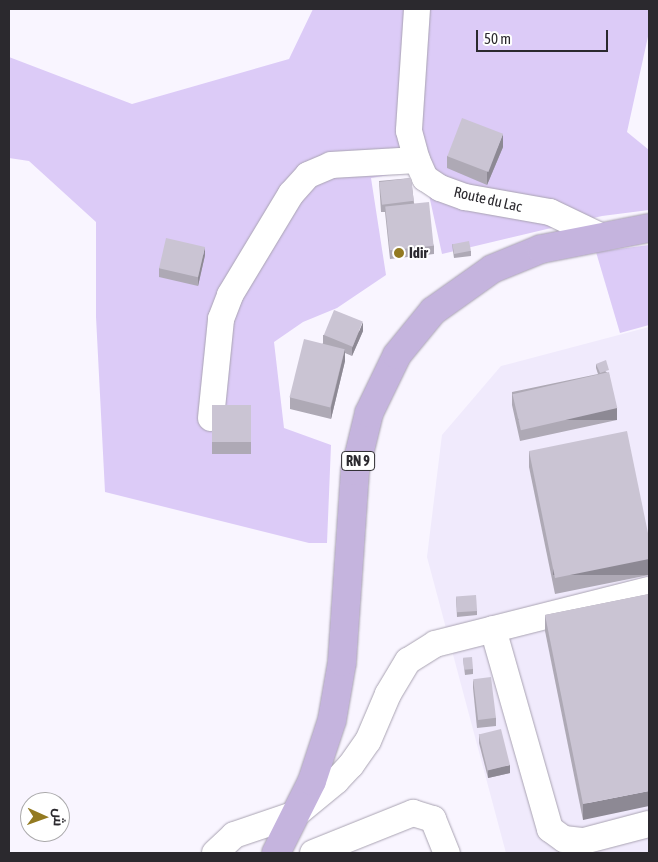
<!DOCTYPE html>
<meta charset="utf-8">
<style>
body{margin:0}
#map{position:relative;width:658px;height:862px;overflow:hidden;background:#f9f5ff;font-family:"Asap Condensed",Cairo,sans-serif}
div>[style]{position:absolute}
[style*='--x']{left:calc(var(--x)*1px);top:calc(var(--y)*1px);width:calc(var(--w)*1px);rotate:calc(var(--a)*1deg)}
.built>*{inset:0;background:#f0eafc}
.green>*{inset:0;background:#dccbf7}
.roads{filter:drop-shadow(0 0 1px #a9a3b2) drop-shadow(0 0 1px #a9a3b2)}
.minor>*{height:26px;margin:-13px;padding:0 13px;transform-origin:13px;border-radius:13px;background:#fff}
.major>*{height:28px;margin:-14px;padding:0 14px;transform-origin:14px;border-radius:14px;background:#c5b4de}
.wall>*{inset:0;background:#aea9b5;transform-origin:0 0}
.shaded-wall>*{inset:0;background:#8d8994;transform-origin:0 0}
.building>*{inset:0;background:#cac4d3;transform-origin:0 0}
.dots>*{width:14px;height:14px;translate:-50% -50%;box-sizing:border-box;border:2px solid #fff;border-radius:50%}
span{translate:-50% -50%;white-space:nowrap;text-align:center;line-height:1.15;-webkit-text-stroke:4px #fff;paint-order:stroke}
.shield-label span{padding:1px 4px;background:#fff;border:1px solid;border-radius:4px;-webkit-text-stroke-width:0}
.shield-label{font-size:14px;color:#2b292e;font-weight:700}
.street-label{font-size:15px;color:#2b292e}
.poi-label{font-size:15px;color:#2b292e;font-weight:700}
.left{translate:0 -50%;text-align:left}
.frame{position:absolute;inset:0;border:10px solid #2b292e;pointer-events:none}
.north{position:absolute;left:20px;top:792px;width:50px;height:50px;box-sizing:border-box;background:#fff;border:1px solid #aaa9ab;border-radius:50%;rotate:92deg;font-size:14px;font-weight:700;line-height:20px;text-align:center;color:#2b292e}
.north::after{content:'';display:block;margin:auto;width:18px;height:22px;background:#937a21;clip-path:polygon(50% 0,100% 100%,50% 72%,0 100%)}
.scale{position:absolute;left:476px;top:30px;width:132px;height:22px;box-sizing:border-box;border:2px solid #2b292e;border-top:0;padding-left:6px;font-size:15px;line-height:18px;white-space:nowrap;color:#2b292e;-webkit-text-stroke:4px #fff;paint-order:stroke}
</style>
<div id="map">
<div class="built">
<i style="clip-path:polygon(649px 327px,649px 853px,506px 853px,427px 557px,442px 435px,501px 366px)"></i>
</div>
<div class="green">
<i style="clip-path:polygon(313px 9px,649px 9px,649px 32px,627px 132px,649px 150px,649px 210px,602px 216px,442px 254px,429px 195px,413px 171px,371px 178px,386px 275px,337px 308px,303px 322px,274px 342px,284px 428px,331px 445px,327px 543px,309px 543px,105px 492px,96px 317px,96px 222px,29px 161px,9px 158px,9px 57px,132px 104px,289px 59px)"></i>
<i style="clip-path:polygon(649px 245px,649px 325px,620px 333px,596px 252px)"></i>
</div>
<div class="roads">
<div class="minor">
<i style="--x:417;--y:9;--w:122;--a:93.8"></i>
<i style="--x:409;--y:131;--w:30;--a:75"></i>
<i style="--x:417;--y:160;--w:20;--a:66"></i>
<i style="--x:425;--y:178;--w:18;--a:34"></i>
<i style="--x:440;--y:188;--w:27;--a:20"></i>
<i style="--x:465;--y:197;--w:86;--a:10"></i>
<i style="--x:550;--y:212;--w:55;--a:25.6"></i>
<i style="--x:211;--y:418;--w:100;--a:-84.2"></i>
<i style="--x:221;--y:319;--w:26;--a:-69"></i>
<i style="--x:230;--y:295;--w:118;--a:-58.9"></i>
<i style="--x:291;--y:194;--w:25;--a:-48"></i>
<i style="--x:308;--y:175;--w:25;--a:-23"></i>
<i style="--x:331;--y:165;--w:86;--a:-3.3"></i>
<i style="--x:493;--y:629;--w:208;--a:74.1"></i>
<i style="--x:550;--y:829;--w:17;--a:36"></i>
<i style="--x:564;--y:839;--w:20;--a:6"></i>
<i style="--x:584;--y:841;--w:67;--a:-14.7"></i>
<i style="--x:215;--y:853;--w:26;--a:-43"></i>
<i style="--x:234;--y:835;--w:65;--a:-18.7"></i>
<i style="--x:296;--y:814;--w:52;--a:-39.5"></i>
<i style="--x:336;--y:781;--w:22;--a:-47"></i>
<i style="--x:351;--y:765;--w:29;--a:-55"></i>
<i style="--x:368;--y:741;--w:51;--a:-66.9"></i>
<i style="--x:388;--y:694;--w:39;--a:-59"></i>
<i style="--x:408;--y:661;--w:32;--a:-32"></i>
<i style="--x:435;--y:644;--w:221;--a:-14.2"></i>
<i style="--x:313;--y:853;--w:108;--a:-21.8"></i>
<i style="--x:413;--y:813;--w:21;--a:17"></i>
<i style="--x:433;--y:819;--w:37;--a:68"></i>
</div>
<div class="major">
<i style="--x:276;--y:853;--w:80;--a:-63.4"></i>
<i style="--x:312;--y:781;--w:64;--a:-71.8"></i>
<i style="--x:332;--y:720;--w:59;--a:-80.2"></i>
<i style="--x:342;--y:662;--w:191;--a:-86.1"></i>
<i style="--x:355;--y:471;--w:60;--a:-76.4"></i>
<i style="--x:369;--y:413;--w:64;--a:-64.2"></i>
<i style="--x:397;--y:355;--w:57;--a:-50.7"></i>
<i style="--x:433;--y:311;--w:72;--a:-35.4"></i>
<i style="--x:492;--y:269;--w:53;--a:-22.2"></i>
<i style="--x:541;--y:249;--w:110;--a:-11"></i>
</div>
</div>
<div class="wall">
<i style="clip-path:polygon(503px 147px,487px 185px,447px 168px,447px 156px)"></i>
<i style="clip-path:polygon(411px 178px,414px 203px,434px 246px,434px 254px,390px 259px,385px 212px,381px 212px,379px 181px)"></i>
<i style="clip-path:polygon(452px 244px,471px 251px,471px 256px,454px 258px)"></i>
<i style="clip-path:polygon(205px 255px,198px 286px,159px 277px,159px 268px)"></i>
<i style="clip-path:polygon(363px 331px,352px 356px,345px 353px,345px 361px,331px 419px,290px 409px,290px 397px,323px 343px,323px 335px)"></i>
<i style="clip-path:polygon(596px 364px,609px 374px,617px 420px,520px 441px,512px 405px,512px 392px,598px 374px,596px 368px)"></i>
<i style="left:212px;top:405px;width:39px;height:49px"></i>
<i style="clip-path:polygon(529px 451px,649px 538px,649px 575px,555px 594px,529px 467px)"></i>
<i style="clip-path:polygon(649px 594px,583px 820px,545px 631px,545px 615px)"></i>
<i style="clip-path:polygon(456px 597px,477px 611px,477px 615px,457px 617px)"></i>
<i style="clip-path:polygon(463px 658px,473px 669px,473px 674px,465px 675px)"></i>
<i style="clip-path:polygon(473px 680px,496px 718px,496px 726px,477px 728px,473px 688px)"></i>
<i style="clip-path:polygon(479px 734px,510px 773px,488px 778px,479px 743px)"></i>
</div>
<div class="shaded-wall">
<i style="clip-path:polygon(503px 134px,503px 147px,487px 185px,487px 172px)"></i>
<i style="clip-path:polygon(205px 247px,205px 255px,198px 286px,198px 277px)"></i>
<i style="clip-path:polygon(363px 322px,363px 331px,352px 356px,352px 348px)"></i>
<i style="clip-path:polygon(345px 349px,345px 361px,331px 419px,331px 407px)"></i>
<i style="left:617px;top:408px;width:12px;height:99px;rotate:90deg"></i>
<i style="left:649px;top:559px;width:16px;height:96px;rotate:90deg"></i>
<i style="clip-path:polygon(510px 765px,510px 773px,488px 778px,488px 770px)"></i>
<i style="clip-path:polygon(649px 791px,649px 806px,583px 820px,583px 804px)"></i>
</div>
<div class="building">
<i style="left:462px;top:118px;width:44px;height:41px;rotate:21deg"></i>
<i style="left:411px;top:178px;width:23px;height:32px;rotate:83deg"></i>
<i style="left:429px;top:202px;width:44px;height:44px;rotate:84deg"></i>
<i style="left:166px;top:238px;width:40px;height:31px;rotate:13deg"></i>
<i style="left:469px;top:241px;width:10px;height:17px;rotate:79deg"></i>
<i style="left:334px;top:310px;width:31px;height:27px;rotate:22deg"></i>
<i style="left:304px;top:339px;width:42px;height:60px;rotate:14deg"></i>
<i style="clip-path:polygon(606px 360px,609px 370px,600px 373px,596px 364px)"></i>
<i style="left:609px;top:372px;width:37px;height:99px;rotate:77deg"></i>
<i style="left:212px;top:405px;width:39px;height:37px"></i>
<i style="clip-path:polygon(627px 431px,649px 538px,649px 559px,555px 578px,529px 451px)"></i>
<i style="clip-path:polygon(649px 594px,649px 791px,583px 804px,545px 615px)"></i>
<i style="left:476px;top:595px;width:16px;height:20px;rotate:86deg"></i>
<i style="left:472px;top:657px;width:12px;height:9px;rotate:85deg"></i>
<i style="left:491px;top:677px;width:41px;height:18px;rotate:83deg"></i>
<i style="left:501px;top:729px;width:37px;height:23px;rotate:76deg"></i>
</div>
<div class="dots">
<i style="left:399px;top:253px;background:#937a21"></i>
</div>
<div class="shield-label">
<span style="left:358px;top:461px">RN 9</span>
</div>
<div class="street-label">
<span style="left:488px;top:199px;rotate:13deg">Route du Lac</span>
</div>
<div class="poi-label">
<span class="left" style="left:409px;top:253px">Idir</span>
</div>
<div class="frame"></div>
<div class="north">ش</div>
<div class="scale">50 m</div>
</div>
